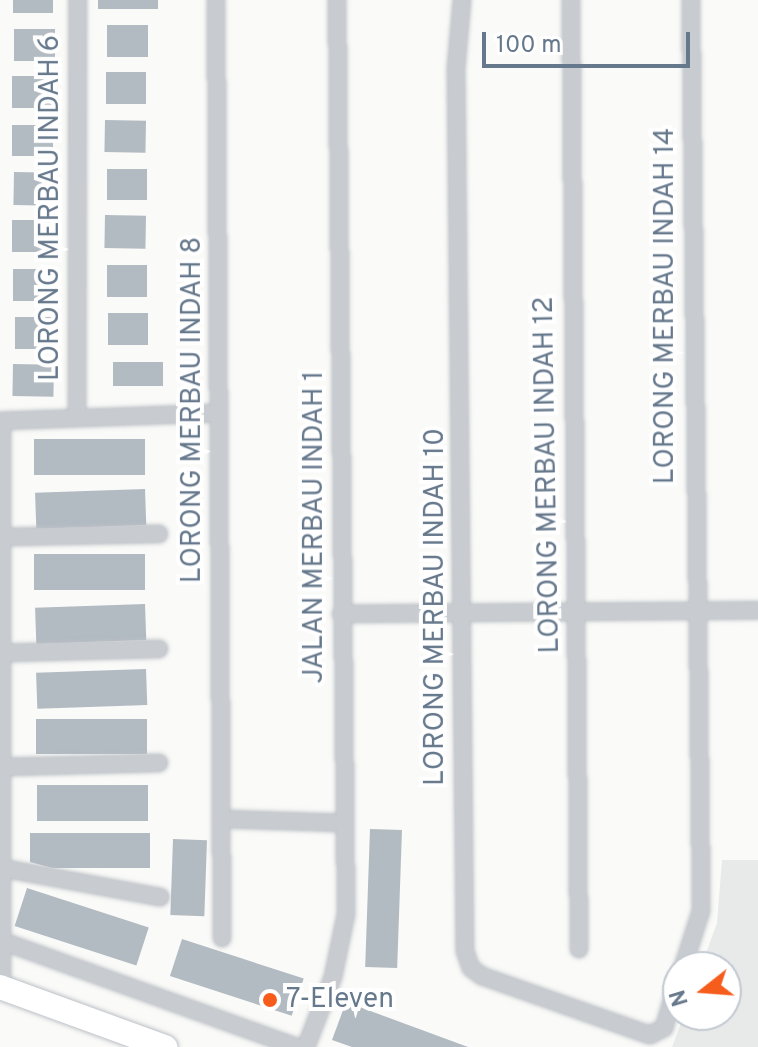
<!DOCTYPE html>
<style>
body{margin:0}
#map{position:relative;width:758px;height:1047px;overflow:hidden;background:#fafaf8;font-family:Overpass,sans-serif}
div>[style]{position:absolute}
[style*='--x']{left:calc(var(--x)*1px);top:calc(var(--y)*1px);width:calc(var(--w)*1px);rotate:calc(var(--a)*1deg)}
.built>*{inset:0;background:#e8e9e9}
.building>*{inset:0;background:#b2bac2;transform-origin:0 0}
.roads{filter:drop-shadow(0 0 2px #bcc1c6) drop-shadow(0 0 2px #bcc1c6)}
.minor>*{height:16px;margin:-8px;padding:0 8px;transform-origin:8px;border-radius:8px;background:#c8cbd0}
.secondary>*{height:24px;margin:-12px;padding:0 12px;transform-origin:12px;border-radius:12px;background:#fff}
.dots>*{width:22px;height:22px;translate:-50% -50%;box-sizing:border-box;border:4px solid #fff;border-radius:50%}
span{translate:-50% -50%;white-space:nowrap;text-align:center;line-height:1.15;-webkit-text-stroke:8px #fff;paint-order:stroke}
.street-label{font-size:28px;color:#66788c}
.poi-label{font-size:28px;color:#66788c}
.left{translate:0 -50%;text-align:left}
.north{position:absolute;left:662px;top:951px;width:80px;height:80px;box-sizing:border-box;background:#fff;border:2px solid #c2c9d1;border-radius:50%;rotate:253deg;font-size:22px;font-weight:700;line-height:32px;text-align:center;color:#66788c}
.north::after{content:'';display:block;margin:auto;width:28px;height:36px;background:#f65d1c;clip-path:polygon(50% 0,100% 100%,50% 72%,0 100%)}
.scale{position:absolute;left:482px;top:32px;width:208px;height:36px;box-sizing:border-box;border:4px solid #66788c;border-top:0;padding-left:10px;font-size:24px;line-height:28px;white-space:nowrap;color:#66788c;-webkit-text-stroke:6px #fff;paint-order:stroke}
</style>
<div id="map">
<div class="built">
<i style="clip-path:polygon(722px 860px,758px 860px,758px 1047px,672px 1047px,684px 1015px,726px 1015px,726px 967px,701px 967px,717px 923px)"></i>
</div>
<div class="building">
<i style="left:13px;top:0;width:40px;height:13px"></i>
<i style="left:98px;top:0;width:60px;height:9px"></i>
<i style="left:107px;top:25px;width:41px;height:32px"></i>
<i style="left:14px;top:29px;width:41px;height:32px"></i>
<i style="left:106px;top:72px;width:40px;height:32px"></i>
<i style="left:12px;top:76px;width:41px;height:32px"></i>
<i style="left:105px;top:120px;width:41px;height:32px;rotate:1deg"></i>
<i style="left:12px;top:125px;width:41px;height:31px"></i>
<i style="left:107px;top:169px;width:40px;height:31px"></i>
<i style="left:14px;top:172px;width:40px;height:33px;rotate:1deg"></i>
<i style="left:105px;top:215px;width:41px;height:33px;rotate:1deg"></i>
<i style="left:12px;top:220px;width:40px;height:32px"></i>
<i style="left:107px;top:265px;width:40px;height:32px"></i>
<i style="left:13px;top:269px;width:41px;height:32px"></i>
<i style="left:108px;top:313px;width:40px;height:32px"></i>
<i style="left:15px;top:317px;width:40px;height:32px"></i>
<i style="left:113px;top:362px;width:50px;height:24px"></i>
<i style="left:13px;top:364px;width:41px;height:32px;rotate:1deg"></i>
<i style="left:145px;top:439px;width:36px;height:111px;rotate:90deg"></i>
<i style="left:145px;top:489px;width:36px;height:110px;rotate:88deg"></i>
<i style="left:145px;top:554px;width:36px;height:111px;rotate:90deg"></i>
<i style="left:145px;top:604px;width:36px;height:110px;rotate:88deg"></i>
<i style="left:146px;top:669px;width:36px;height:110px;rotate:88deg"></i>
<i style="left:147px;top:719px;width:35px;height:111px;rotate:90deg"></i>
<i style="left:148px;top:785px;width:36px;height:111px;rotate:90deg"></i>
<i style="left:370px;top:829px;width:32px;height:138px;rotate:2deg"></i>
<i style="clip-path:polygon(30px 833px,150px 833px,150px 868px,52px 868px,30px 862px)"></i>
<i style="left:173px;top:839px;width:34px;height:76px;rotate:2deg"></i>
<i style="left:27px;top:888px;width:128px;height:40px;rotate:18deg"></i>
<i style="left:182px;top:939px;width:128px;height:39px;rotate:18deg"></i>
<i style="clip-path:polygon(346px 1002px,468px 1047px,352px 1047px,332px 1040px)"></i>
</div>
<div class="roads">
<div class="minor">
<i style="--x:216;--y:0;--w:938;--a:89.63"></i>
<i style="--x:462;--y:0;--w:68;--a:95"></i>
<i style="--x:456;--y:68;--w:883;--a:89.42"></i>
<i style="--x:465;--y:951;--w:18;--a:71"></i>
<i style="--x:471;--y:968;--w:14;--a:36"></i>
<i style="--x:482;--y:976;--w:178;--a:19.4"></i>
<i style="--x:650;--y:1035;--w:16;--a:-27"></i>
<i style="--x:664;--y:1028;--w:50;--a:-73.7"></i>
<i style="--x:571;--y:0;--w:949;--a:89.52"></i>
<i style="--x:77;--y:417;--w:417;--a:-89.9"></i>
<i style="--x:0;--y:421;--w:219;--a:-2.1"></i>
<i style="--x:2;--y:421;--w:566;--a:90"></i>
<i style="--x:2;--y:537;--w:157;--a:-1.1"></i>
<i style="--x:341;--y:614;--w:417;--a:-0.5"></i>
<i style="--x:2;--y:653;--w:157;--a:-1.5"></i>
<i style="--x:2;--y:767;--w:157;--a:-1.5"></i>
<i style="--x:222;--y:819;--w:121;--a:1.9"></i>
<i style="--x:2;--y:868;--w:161;--a:10.4"></i>
<i style="--x:2;--y:941;--w:313;--a:19.8"></i>
<i style="--x:683;--y:967;--w:59;--a:-72.2"></i>
<i style="--x:701;--y:911;--w:23;--a:-90"></i>
<i style="--x:701;--y:888;--w:888;--a:-90.65"></i>
<i style="--x:306;--y:1047;--w:75;--a:-68.9"></i>
<i style="--x:333;--y:977;--w:64;--a:-78.3"></i>
<i style="--x:346;--y:914;--w:914;--a:-90.56"></i>
</div>
<div class="secondary">
<i style="--x:0;--y:987;--w:176;--a:20"></i>
</div>
</div>
<div class="dots">
<i style="left:270px;top:1000px;background:#f65d1c"></i>
</div>
<div class="street-label">
<span style="left:51px;top:208px;rotate:-90deg">LORONG MERBAU INDAH 6</span>
<span style="left:666px;top:306px;rotate:-90deg">LORONG MERBAU INDAH 14</span>
<span style="left:193px;top:410px;rotate:-90deg">LORONG MERBAU INDAH 8</span>
<span style="left:548px;top:475px;rotate:-91deg">LORONG MERBAU INDAH 12</span>
<span style="left:315px;top:527px;rotate:-90deg">JALAN MERBAU INDAH 1</span>
<span style="left:436px;top:607px;rotate:-90deg">LORONG MERBAU INDAH 10</span>
</div>
<div class="poi-label">
<span class="left" style="left:286px;top:1000px">7-Eleven</span>
</div>
<div class="north">N</div>
<div class="scale">100 m</div>
</div>
